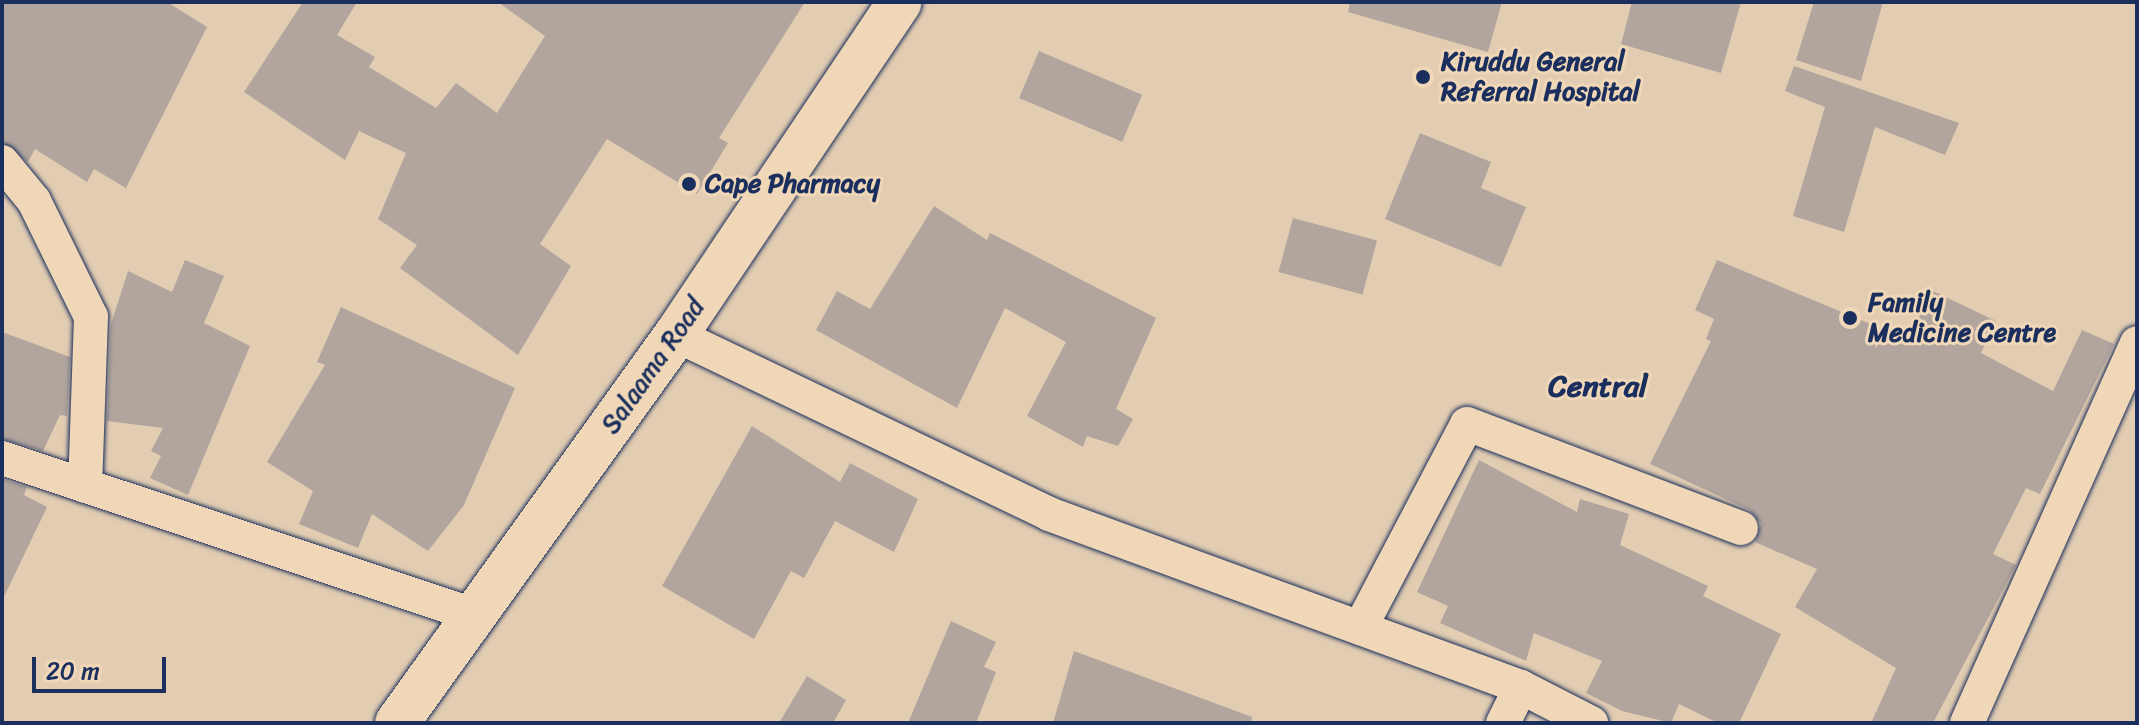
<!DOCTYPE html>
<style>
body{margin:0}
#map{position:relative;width:2139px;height:725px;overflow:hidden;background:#e2cdb2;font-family:Sriracha,sans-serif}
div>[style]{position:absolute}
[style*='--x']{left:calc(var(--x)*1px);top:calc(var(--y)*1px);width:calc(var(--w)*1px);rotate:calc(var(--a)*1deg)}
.building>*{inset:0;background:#b1a59d;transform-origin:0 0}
.roads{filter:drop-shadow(0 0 2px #1b2f5e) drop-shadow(0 0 2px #1b2f5e)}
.minor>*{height:34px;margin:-17px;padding:0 17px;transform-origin:17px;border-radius:17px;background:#efd7b7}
.secondary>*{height:44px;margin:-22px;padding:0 22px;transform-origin:22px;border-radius:22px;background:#efd7b7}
.dots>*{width:22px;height:22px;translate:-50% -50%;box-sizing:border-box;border:4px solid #efd7b7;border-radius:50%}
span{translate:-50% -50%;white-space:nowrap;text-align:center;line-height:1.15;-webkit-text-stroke:6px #efd7b7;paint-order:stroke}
.poi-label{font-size:26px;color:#1b2f5e;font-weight:700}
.left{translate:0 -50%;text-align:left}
.street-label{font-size:26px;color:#1b2f5e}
.quarter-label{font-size:30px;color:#1b2f5e;font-weight:700}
.frame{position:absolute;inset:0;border:4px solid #1b2f5e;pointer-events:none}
.scale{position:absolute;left:32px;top:657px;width:134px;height:36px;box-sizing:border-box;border:4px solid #1b2f5e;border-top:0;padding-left:10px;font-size:24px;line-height:28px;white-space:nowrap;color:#1b2f5e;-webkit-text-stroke:6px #efd7b7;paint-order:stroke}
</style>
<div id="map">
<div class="building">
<i style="clip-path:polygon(2px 2px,167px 2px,207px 27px,126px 188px,94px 169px,87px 182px,35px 149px,28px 162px,2px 142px)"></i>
<i style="clip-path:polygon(303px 2px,357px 2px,337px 35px,375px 57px,369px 67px,436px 108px,456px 83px,497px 113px,545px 36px,498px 2px,805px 2px,719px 138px,728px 143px,697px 194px,607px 139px,540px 244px,571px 266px,518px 355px,400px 268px,417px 245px,378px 219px,406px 153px,359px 131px,345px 160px,244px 92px)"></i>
<i style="clip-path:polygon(1350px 2px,1502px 2px,1488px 52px,1348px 12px)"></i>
<i style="clip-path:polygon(1632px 2px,1741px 2px,1721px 73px,1621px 44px)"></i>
<i style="clip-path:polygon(1814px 2px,1883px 2px,1861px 81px,1796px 60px)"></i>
<i style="left:1039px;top:51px;width:112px;height:51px;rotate:23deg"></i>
<i style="clip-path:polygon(1794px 66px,1959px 123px,1945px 155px,1875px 127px,1844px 232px,1793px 216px,1825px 107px,1785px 91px)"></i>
<i style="clip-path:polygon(1420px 133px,1491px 162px,1481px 188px,1526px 207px,1501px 267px,1385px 219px)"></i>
<i style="clip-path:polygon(934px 206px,987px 240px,990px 233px,1156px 318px,1116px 409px,1133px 419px,1118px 446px,1087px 436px,1083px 447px,1027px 416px,1066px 342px,1005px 308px,957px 408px,816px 330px,837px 291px,870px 309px)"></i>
<i style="left:1293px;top:218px;width:87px;height:56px;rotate:15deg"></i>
<i style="clip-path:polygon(185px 260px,224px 276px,204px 323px,250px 346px,188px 495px,150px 478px,161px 456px,151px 451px,163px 428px,107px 421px,111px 324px,128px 271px,172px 292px)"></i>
<i style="clip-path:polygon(1717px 260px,1909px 340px,1931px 290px,1996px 321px,1981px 353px,2053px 391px,2082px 330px,2114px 344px,2040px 494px,2026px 488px,1993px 554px,2016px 565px,1933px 723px,1871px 723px,1896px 668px,1795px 607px,1817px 569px,1755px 542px,1761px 524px,1749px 510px,1650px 464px,1711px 341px,1706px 339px,1714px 319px,1695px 310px)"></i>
<i style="clip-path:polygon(341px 307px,515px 388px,464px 505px,428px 551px,372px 514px,358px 548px,299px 524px,313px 491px,267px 462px,325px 365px,317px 362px)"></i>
<i style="clip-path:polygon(2px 332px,70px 357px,67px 416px,60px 415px,43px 451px,2px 439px)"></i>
<i style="clip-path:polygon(752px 426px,840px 482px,850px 463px,918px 499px,894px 552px,835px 521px,804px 578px,791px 571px,754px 639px,662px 586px)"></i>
<i style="clip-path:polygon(1479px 460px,1577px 512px,1580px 499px,1629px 514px,1620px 545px,1708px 586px,1703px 596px,1781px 634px,1739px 723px,1718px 723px,1679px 704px,1671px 723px,1622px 711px,1586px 693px,1602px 661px,1534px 633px,1526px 661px,1440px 623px,1448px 606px,1417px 592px)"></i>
<i style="clip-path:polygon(2px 479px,27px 487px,24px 495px,47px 507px,2px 601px)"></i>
<i style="clip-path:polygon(951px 621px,996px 642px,984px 667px,996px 672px,976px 723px,908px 723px)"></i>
<i style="clip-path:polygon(1074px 651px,1252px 717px,1251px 723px,1053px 723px)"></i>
<i style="clip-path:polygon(807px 676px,846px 700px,833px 723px,779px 723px)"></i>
</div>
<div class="roads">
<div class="minor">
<i style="--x:2;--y:162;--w:50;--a:50.6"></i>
<i style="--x:34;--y:201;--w:129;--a:63.8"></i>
<i style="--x:91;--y:317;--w:169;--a:92"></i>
<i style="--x:676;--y:335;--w:414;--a:25.6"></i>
<i style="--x:1049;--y:514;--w:503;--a:20.13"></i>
<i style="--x:1521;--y:687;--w:79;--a:27.2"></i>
<i style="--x:2;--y:458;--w:500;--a:18.4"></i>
<i style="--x:1360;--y:628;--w:230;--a:-62.3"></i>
<i style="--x:1467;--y:424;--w:293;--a:20.8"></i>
<i style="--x:1503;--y:723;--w:40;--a:-63.4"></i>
<i style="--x:1967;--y:723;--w:416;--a:-65.9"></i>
</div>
<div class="secondary">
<i style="--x:397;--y:723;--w:478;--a:-54.3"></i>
<i style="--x:676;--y:335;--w:401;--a:-56.1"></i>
</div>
</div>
<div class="dots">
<i style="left:1423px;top:77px;background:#1b2f5e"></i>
<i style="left:689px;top:184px;background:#1b2f5e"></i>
<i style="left:1850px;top:318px;background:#1b2f5e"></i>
</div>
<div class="poi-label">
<span class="left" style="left:1441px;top:77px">Kiruddu General<br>Referral Hospital</span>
<span class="left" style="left:705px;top:184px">Cape Pharmacy</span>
<span class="left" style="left:1868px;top:318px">Family<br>Medicine Centre</span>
</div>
<div class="street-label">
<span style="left:653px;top:366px;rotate:-55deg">Salaama Road</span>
</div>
<div class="quarter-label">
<span style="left:1598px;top:386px">Central</span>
</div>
<div class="frame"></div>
<div class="scale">20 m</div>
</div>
